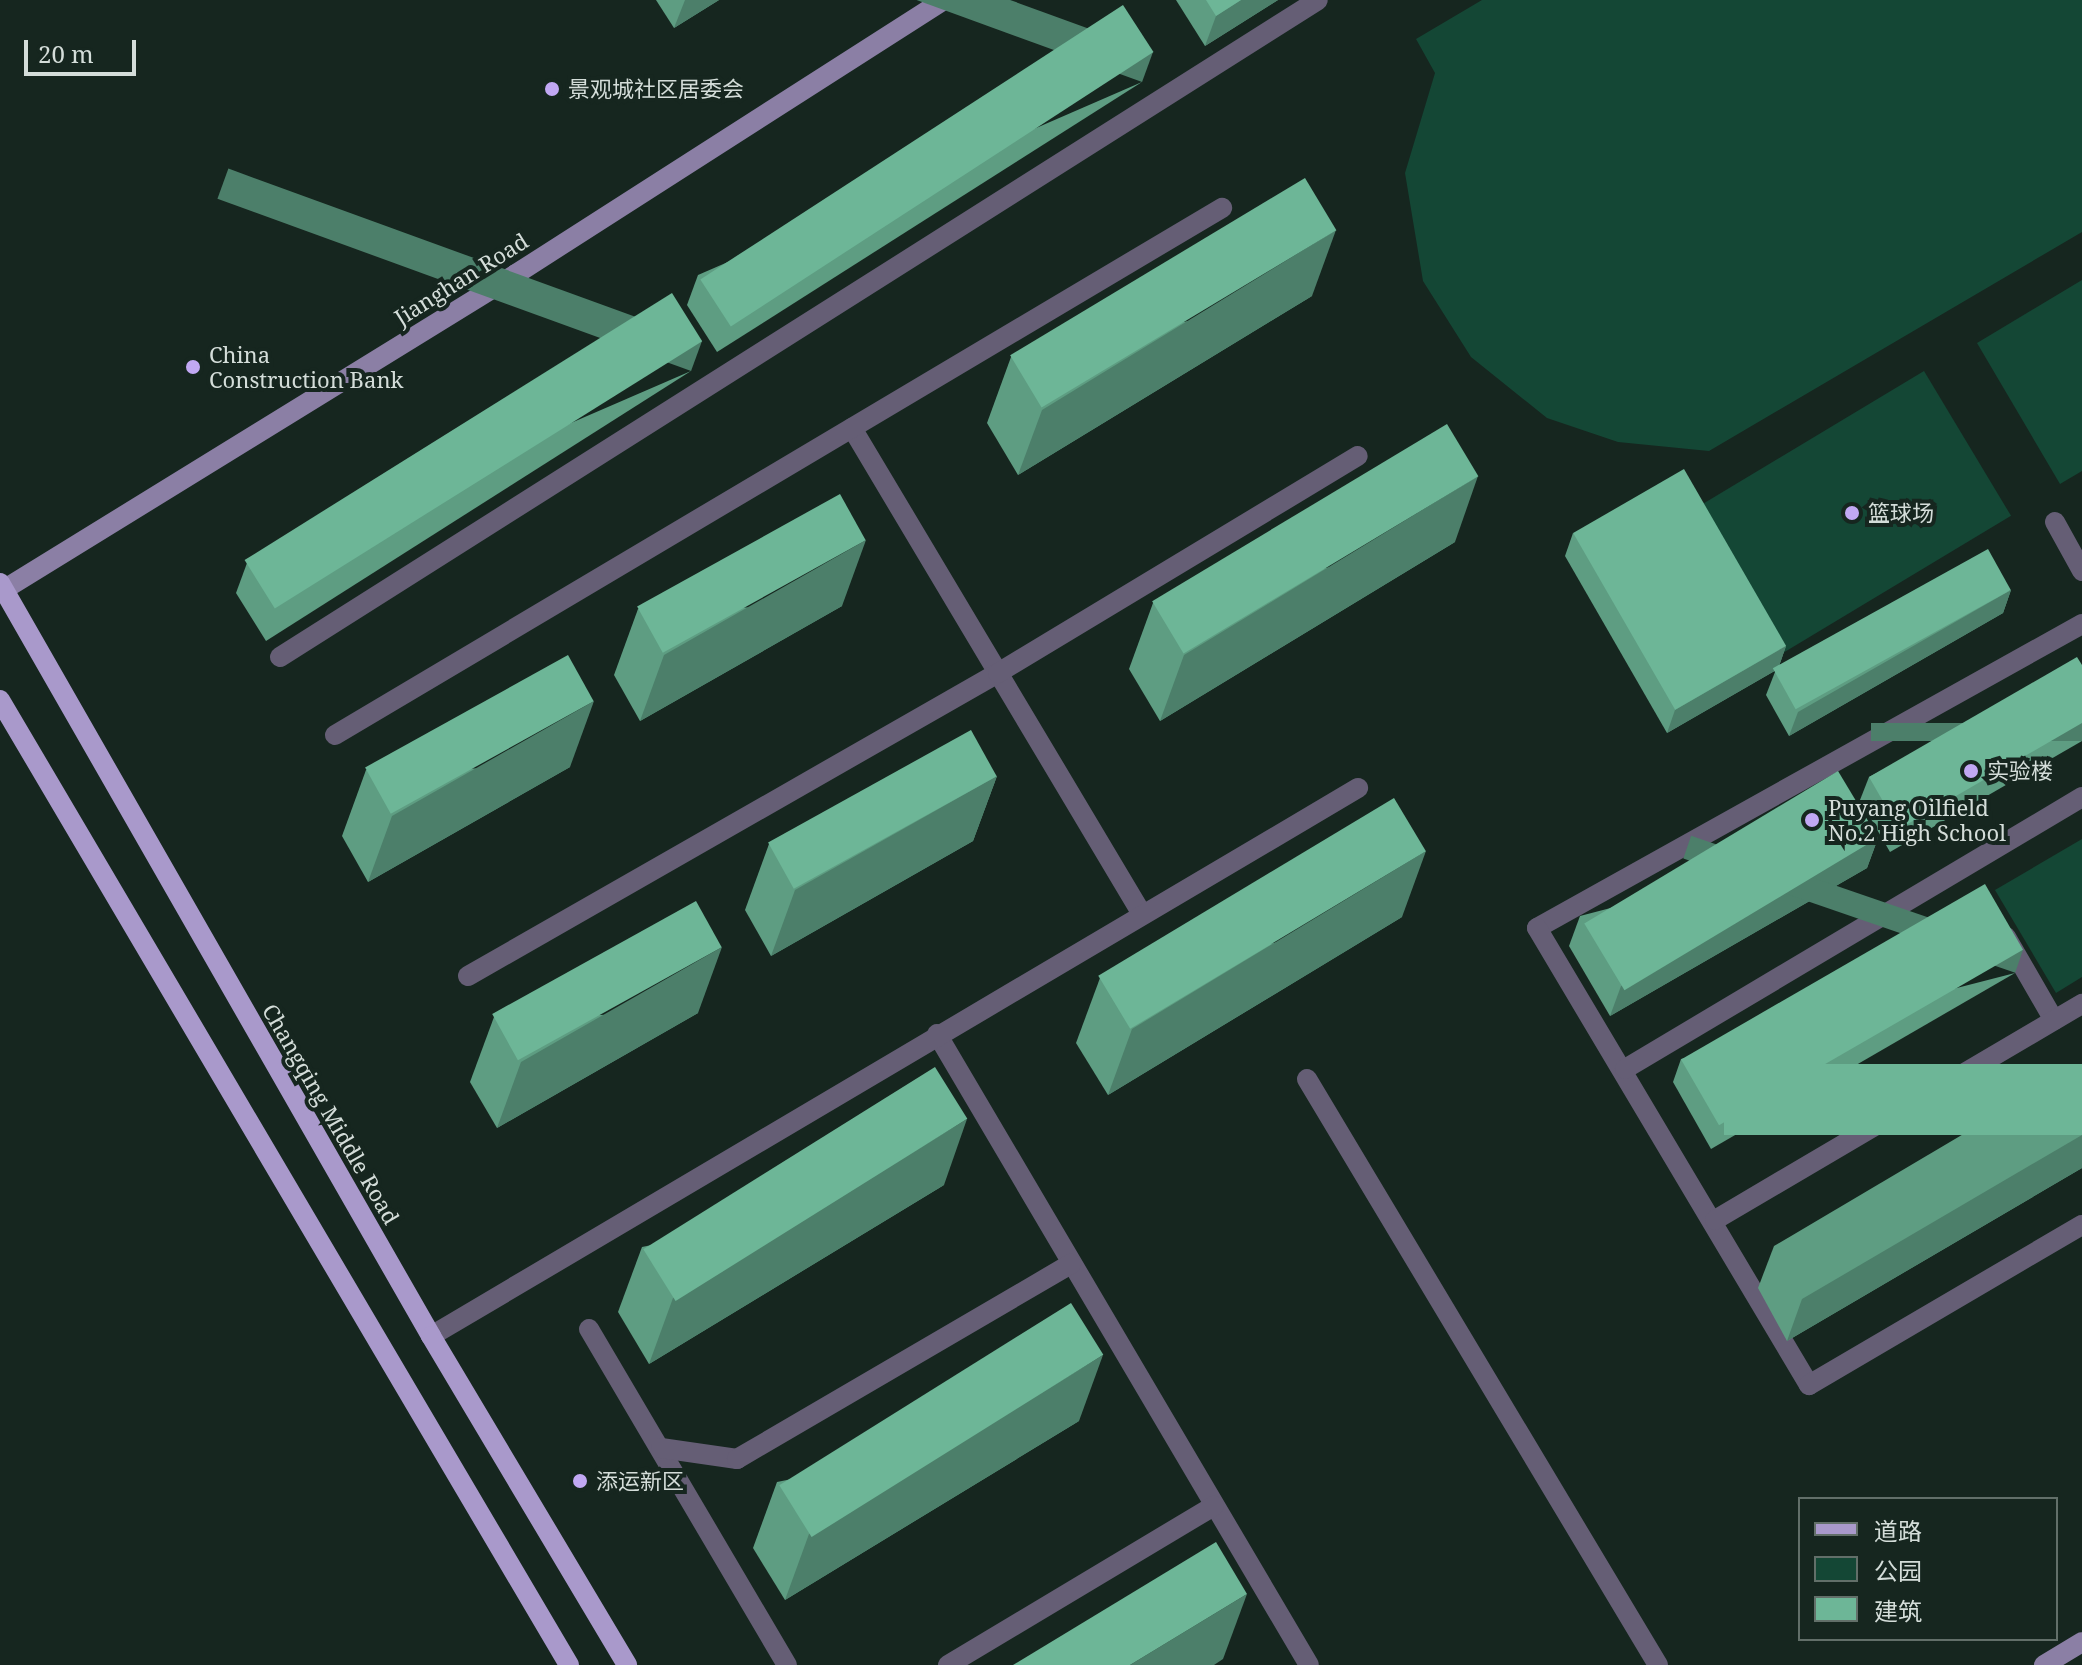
<!DOCTYPE html>
<meta charset="utf-8">
<style>
body{margin:0}
#map{position:relative;width:2082px;height:1665px;overflow:hidden;background:#16261f;font-family:"Noto Serif","Noto Sans SC",serif}
div>[style]{position:absolute}
[style*='--x']{left:calc(var(--x)*1px);top:calc(var(--y)*1px);width:calc(var(--w)*1px);rotate:calc(var(--a)*1deg)}
.green>*{inset:0;background:#144735;transform-origin:0 0}
.street>*{height:20px;margin:-10px;padding:0 10px;transform-origin:10px;border-radius:10px;background:#655e75}
.secondary>*{height:20px;margin:-10px;padding:0 10px;transform-origin:10px;border-radius:10px;background:#8b7fa5}
.primary>*{height:20px;margin:-10px;padding:0 10px;transform-origin:10px;border-radius:10px;background:#a999cb}
.wall>*{inset:0;background:#5e9d82}
.shaded-wall>*{inset:0;background:#4c7f6a;transform-origin:0 0}
.building>*{inset:0;background:#6db697;transform-origin:0 0}
.dots>*{width:22px;height:22px;translate:-50% -50%;box-sizing:border-box;border:4px solid #16261f;border-radius:50%}
span{translate:-50% -50%;white-space:nowrap;text-align:center;line-height:1.15;-webkit-text-stroke:8px #16261f;paint-order:stroke}
.poi-label{font-size:22px;color:#d4ddd9}
.left{translate:0 -50%;text-align:left}
.street-label{font-size:22px;color:#d4ddd9}
.legend{position:absolute;left:1798px;top:1497px;width:260px;height:144px;box-sizing:border-box;background:#16261f;border:2px solid #626f69;margin:0;padding:10px 14px;list-style:none;font-size:24px;color:#d4ddd9}
.legend li{display:flex;align-items:center;gap:16px;height:40px}
.legend b{width:40px;border:2px solid #626f69}
.scale{position:absolute;left:24px;top:40px;width:112px;height:36px;box-sizing:border-box;border:4px solid #d4ddd9;border-top:0;padding-left:10px;font-size:24px;line-height:28px;white-space:nowrap;color:#d4ddd9;-webkit-text-stroke:6px #16261f;paint-order:stroke}
</style>
<div id="map">
<div class="green">
<i style="clip-path:polygon(1482px 0,2082px 0,2082px 232px,1709px 451px,1618px 442px,1547px 418px,1471px 357px,1423px 281px,1405px 173px,1435px 73px,1416px 39px)"></i>
<i style="clip-path:polygon(2082px 280px,2082px 471px,2060px 484px,1977px 343px)"></i>
<i style="left:1924px;top:371px;width:169px;height:270px;rotate:59deg"></i>
<i style="clip-path:polygon(2082px 839px,2082px 977px,2056px 993px,1995px 890px)"></i>
</div>
<div class="street">
<i style="--x:852;--y:428;--w:566;--a:59.18"></i>
<i style="--x:2055;--y:522;--w:56;--a:61.1"></i>
<i style="--x:2082;--y:624;--w:624;--a:150.85"></i>
<i style="--x:1537;--y:928;--w:532;--a:59.24"></i>
<i style="--x:1809;--y:1385;--w:316;--a:-30.4"></i>
<i style="--x:280;--y:657;--w:1228;--a:-32.33"></i>
<i style="--x:335;--y:735;--w:1032;--a:-30.72"></i>
<i style="--x:2006;--y:937;--w:96;--a:60"></i>
<i style="--x:468;--y:976;--w:610;--a:-29.76"></i>
<i style="--x:998;--y:673;--w:420;--a:-31.1"></i>
<i style="--x:937;--y:1034;--w:732;--a:59.48"></i>
<i style="--x:1625;--y:1069;--w:532;--a:-30.76"></i>
<i style="--x:1307;--y:1079;--w:683;--a:59.08"></i>
<i style="--x:1715;--y:1220;--w:426;--a:-30.5"></i>
<i style="--x:589;--y:1329;--w:390;--a:59.5"></i>
<i style="--x:431;--y:1336;--w:1077;--a:-30.59"></i>
<i style="--x:661;--y:1448;--w:77;--a:8.2"></i>
<i style="--x:737;--y:1459;--w:387;--a:-30.3"></i>
<i style="--x:948;--y:1665;--w:310;--a:-30.9"></i>
</div>
<div class="secondary">
<i style="--x:0;--y:592;--w:606;--a:-31.64"></i>
<i style="--x:516;--y:274;--w:508;--a:-32.63"></i>
<i style="--x:2044;--y:1665;--w:44;--a:-31.2"></i>
</div>
<div class="primary">
<i style="--x:0;--y:583;--w:868;--a:60.21"></i>
<i style="--x:431;--y:1336;--w:383;--a:59.2"></i>
<i style="--x:0;--y:700;--w:1120;--a:59.47"></i>
</div>
<div class="wall">
<i style="clip-path:polygon(656px 0,719px 0,674px 28px)"></i>
<i style="clip-path:polygon(1176px 0,1278px 0,1205px 46px)"></i>
<i style="clip-path:polygon(1142px 82px,717px 352px,687px 305px,698px 275px)"></i>
<i style="clip-path:polygon(1312px 296px,1018px 475px,987px 423px,1011px 357px)"></i>
<i style="clip-path:polygon(691px 371px,266px 641px,236px 593px,247px 563px)"></i>
<i style="clip-path:polygon(1573px 533px,1786px 646px,1778px 669px,1667px 733px,1565px 556px)"></i>
<i style="clip-path:polygon(1455px 542px,1160px 721px,1129px 669px,1153px 603px)"></i>
<i style="clip-path:polygon(2011px 590px,2003px 613px,1789px 736px,1766px 695px,1775px 672px)"></i>
<i style="clip-path:polygon(842px 606px,640px 721px,614px 675px,638px 609px)"></i>
<i style="clip-path:polygon(2082px 665px,2082px 741px,1890px 852px,1860px 800px,1869px 777px)"></i>
<i style="clip-path:polygon(570px 767px,368px 882px,342px 836px,366px 770px)"></i>
<i style="clip-path:polygon(997px 776px,973px 841px,771px 956px,745px 910px,769px 844px)"></i>
<i style="clip-path:polygon(1878px 838px,1867px 868px,1610px 1016px,1569px 946px,1580px 916px)"></i>
<i style="clip-path:polygon(1402px 917px,1108px 1095px,1076px 1043px,1100px 978px)"></i>
<i style="clip-path:polygon(2015px 973px,1711px 1149px,1673px 1082px,1681px 1059px)"></i>
<i style="clip-path:polygon(698px 1013px,497px 1128px,470px 1082px,494px 1017px)"></i>
<i style="clip-path:polygon(2082px 1064px,2082px 1168px,1787px 1341px,1758px 1288px,1774px 1246px)"></i>
<i style="clip-path:polygon(944px 1185px,649px 1364px,618px 1312px,642px 1247px)"></i>
<i style="clip-path:polygon(1079px 1421px,785px 1600px,753px 1548px,777px 1482px)"></i>
</div>
<div class="shaded-wall">
<i style="clip-path:polygon(685px 0,719px 0,674px 28px)"></i>
<i style="clip-path:polygon(1241px 0,1278px 0,1205px 46px,1216px 16px)"></i>
<i style="left:1153px;top:52px;width:32px;height:504px;rotate:110deg"></i>
<i style="clip-path:polygon(1336px 230px,1312px 296px,1018px 475px,1042px 410px)"></i>
<i style="left:702px;top:341px;width:32px;height:504px;rotate:110deg"></i>
<i style="clip-path:polygon(1478px 476px,1455px 542px,1160px 721px,1184px 655px)"></i>
<i style="clip-path:polygon(866px 540px,842px 606px,640px 721px,664px 655px)"></i>
<i style="clip-path:polygon(2011px 590px,2003px 613px,1789px 736px,1798px 712px)"></i>
<i style="clip-path:polygon(1786px 646px,1778px 669px,1667px 733px,1675px 710px)"></i>
<i style="clip-path:polygon(594px 701px,570px 767px,368px 882px,392px 816px)"></i>
<i style="left:2082px;top:723px;width:18px;height:211px;rotate:90deg"></i>
<i style="clip-path:polygon(997px 776px,973px 841px,771px 956px,795px 890px)"></i>
<i style="clip-path:polygon(1878px 838px,1867px 868px,1610px 1016px,1621px 986px)"></i>
<i style="clip-path:polygon(1426px 851px,1402px 917px,1108px 1095px,1132px 1029px)"></i>
<i style="clip-path:polygon(722px 947px,698px 1013px,497px 1128px,521px 1062px)"></i>
<i style="left:2023px;top:950px;width:24px;height:351px;rotate:109deg"></i>
<i style="clip-path:polygon(967px 1119px,944px 1185px,649px 1364px,673px 1298px)"></i>
<i style="clip-path:polygon(2082px 1135px,2082px 1168px,1787px 1341px,1802px 1299px)"></i>
<i style="clip-path:polygon(1103px 1355px,1079px 1421px,785px 1600px,809px 1534px)"></i>
<i style="clip-path:polygon(1247px 1594px,1223px 1659px,1214px 1665px,1130px 1665px)"></i>
</div>
<div class="building">
<i style="clip-path:polygon(1206px 0,1241px 0,1216px 16px)"></i>
<i style="left:1123px;top:5px;width:56px;height:504px;rotate:57deg"></i>
<i style="left:1305px;top:178px;width:61px;height:344px;rotate:59deg"></i>
<i style="left:672px;top:293px;width:57px;height:504px;rotate:58deg"></i>
<i style="left:1447px;top:424px;width:61px;height:344px;rotate:59deg"></i>
<i style="left:1684px;top:469px;width:204px;height:128px;rotate:60deg"></i>
<i style="left:840px;top:494px;width:53px;height:232px;rotate:61deg"></i>
<i style="left:1988px;top:549px;width:47px;height:246px;rotate:61deg"></i>
<i style="left:568px;top:655px;width:53px;height:232px;rotate:61deg"></i>
<i style="clip-path:polygon(2077px 657px,2082px 665px,2082px 723px,1899px 829px,1869px 777px)"></i>
<i style="left:971px;top:730px;width:53px;height:232px;rotate:61deg"></i>
<i style="left:1838px;top:771px;width:78px;height:296px;rotate:59deg"></i>
<i style="left:1394px;top:798px;width:62px;height:345px;rotate:59deg"></i>
<i style="left:1985px;top:884px;width:76px;height:351px;rotate:60deg"></i>
<i style="left:696px;top:901px;width:53px;height:233px;rotate:61deg"></i>
<i style="left:2082px;top:1064px;width:71px;height:358px;rotate:90deg"></i>
<i style="left:935px;top:1067px;width:61px;height:344px;rotate:58deg"></i>
<i style="left:1071px;top:1303px;width:61px;height:344px;rotate:58deg"></i>
<i style="clip-path:polygon(1216px 1542px,1247px 1594px,1130px 1665px,1013px 1665px)"></i>
</div>
<div class="dots">
<i style="left:552px;top:89px;background:#c1a8f3"></i>
<i style="left:193px;top:367px;background:#c1a8f3"></i>
<i style="left:1852px;top:513px;background:#c1a8f3"></i>
<i style="left:1971px;top:771px;background:#c1a8f3"></i>
<i style="left:1812px;top:820px;background:#c1a8f3"></i>
<i style="left:580px;top:1481px;background:#c1a8f3"></i>
</div>
<div class="poi-label">
<span class="left" style="left:568px;top:89px">景观城社区居委会</span>
<span class="left" style="left:209px;top:367px">China<br>Construction Bank</span>
<span class="left" style="left:1868px;top:513px">篮球场</span>
<span class="left" style="left:1987px;top:771px">实验楼</span>
<span class="left" style="left:1828px;top:820px">Puyang Oilfield<br>No.2 High School</span>
<span class="left" style="left:596px;top:1481px">添运新区</span>
</div>
<div class="street-label">
<span style="left:461px;top:279px;rotate:-32deg">Jianghan Road</span>
<span style="left:331px;top:1114px;rotate:60deg">Changqing Middle Road</span>
</div>
<ul class="legend">
<li><b style="height:10px;background:#a999cb"></b>道路</li>
<li><b style="height:22px;background:#144735"></b>公园</li>
<li><b style="height:22px;background:#6db697"></b>建筑</li>
</ul>
<div class="scale">20 m</div>
</div>
